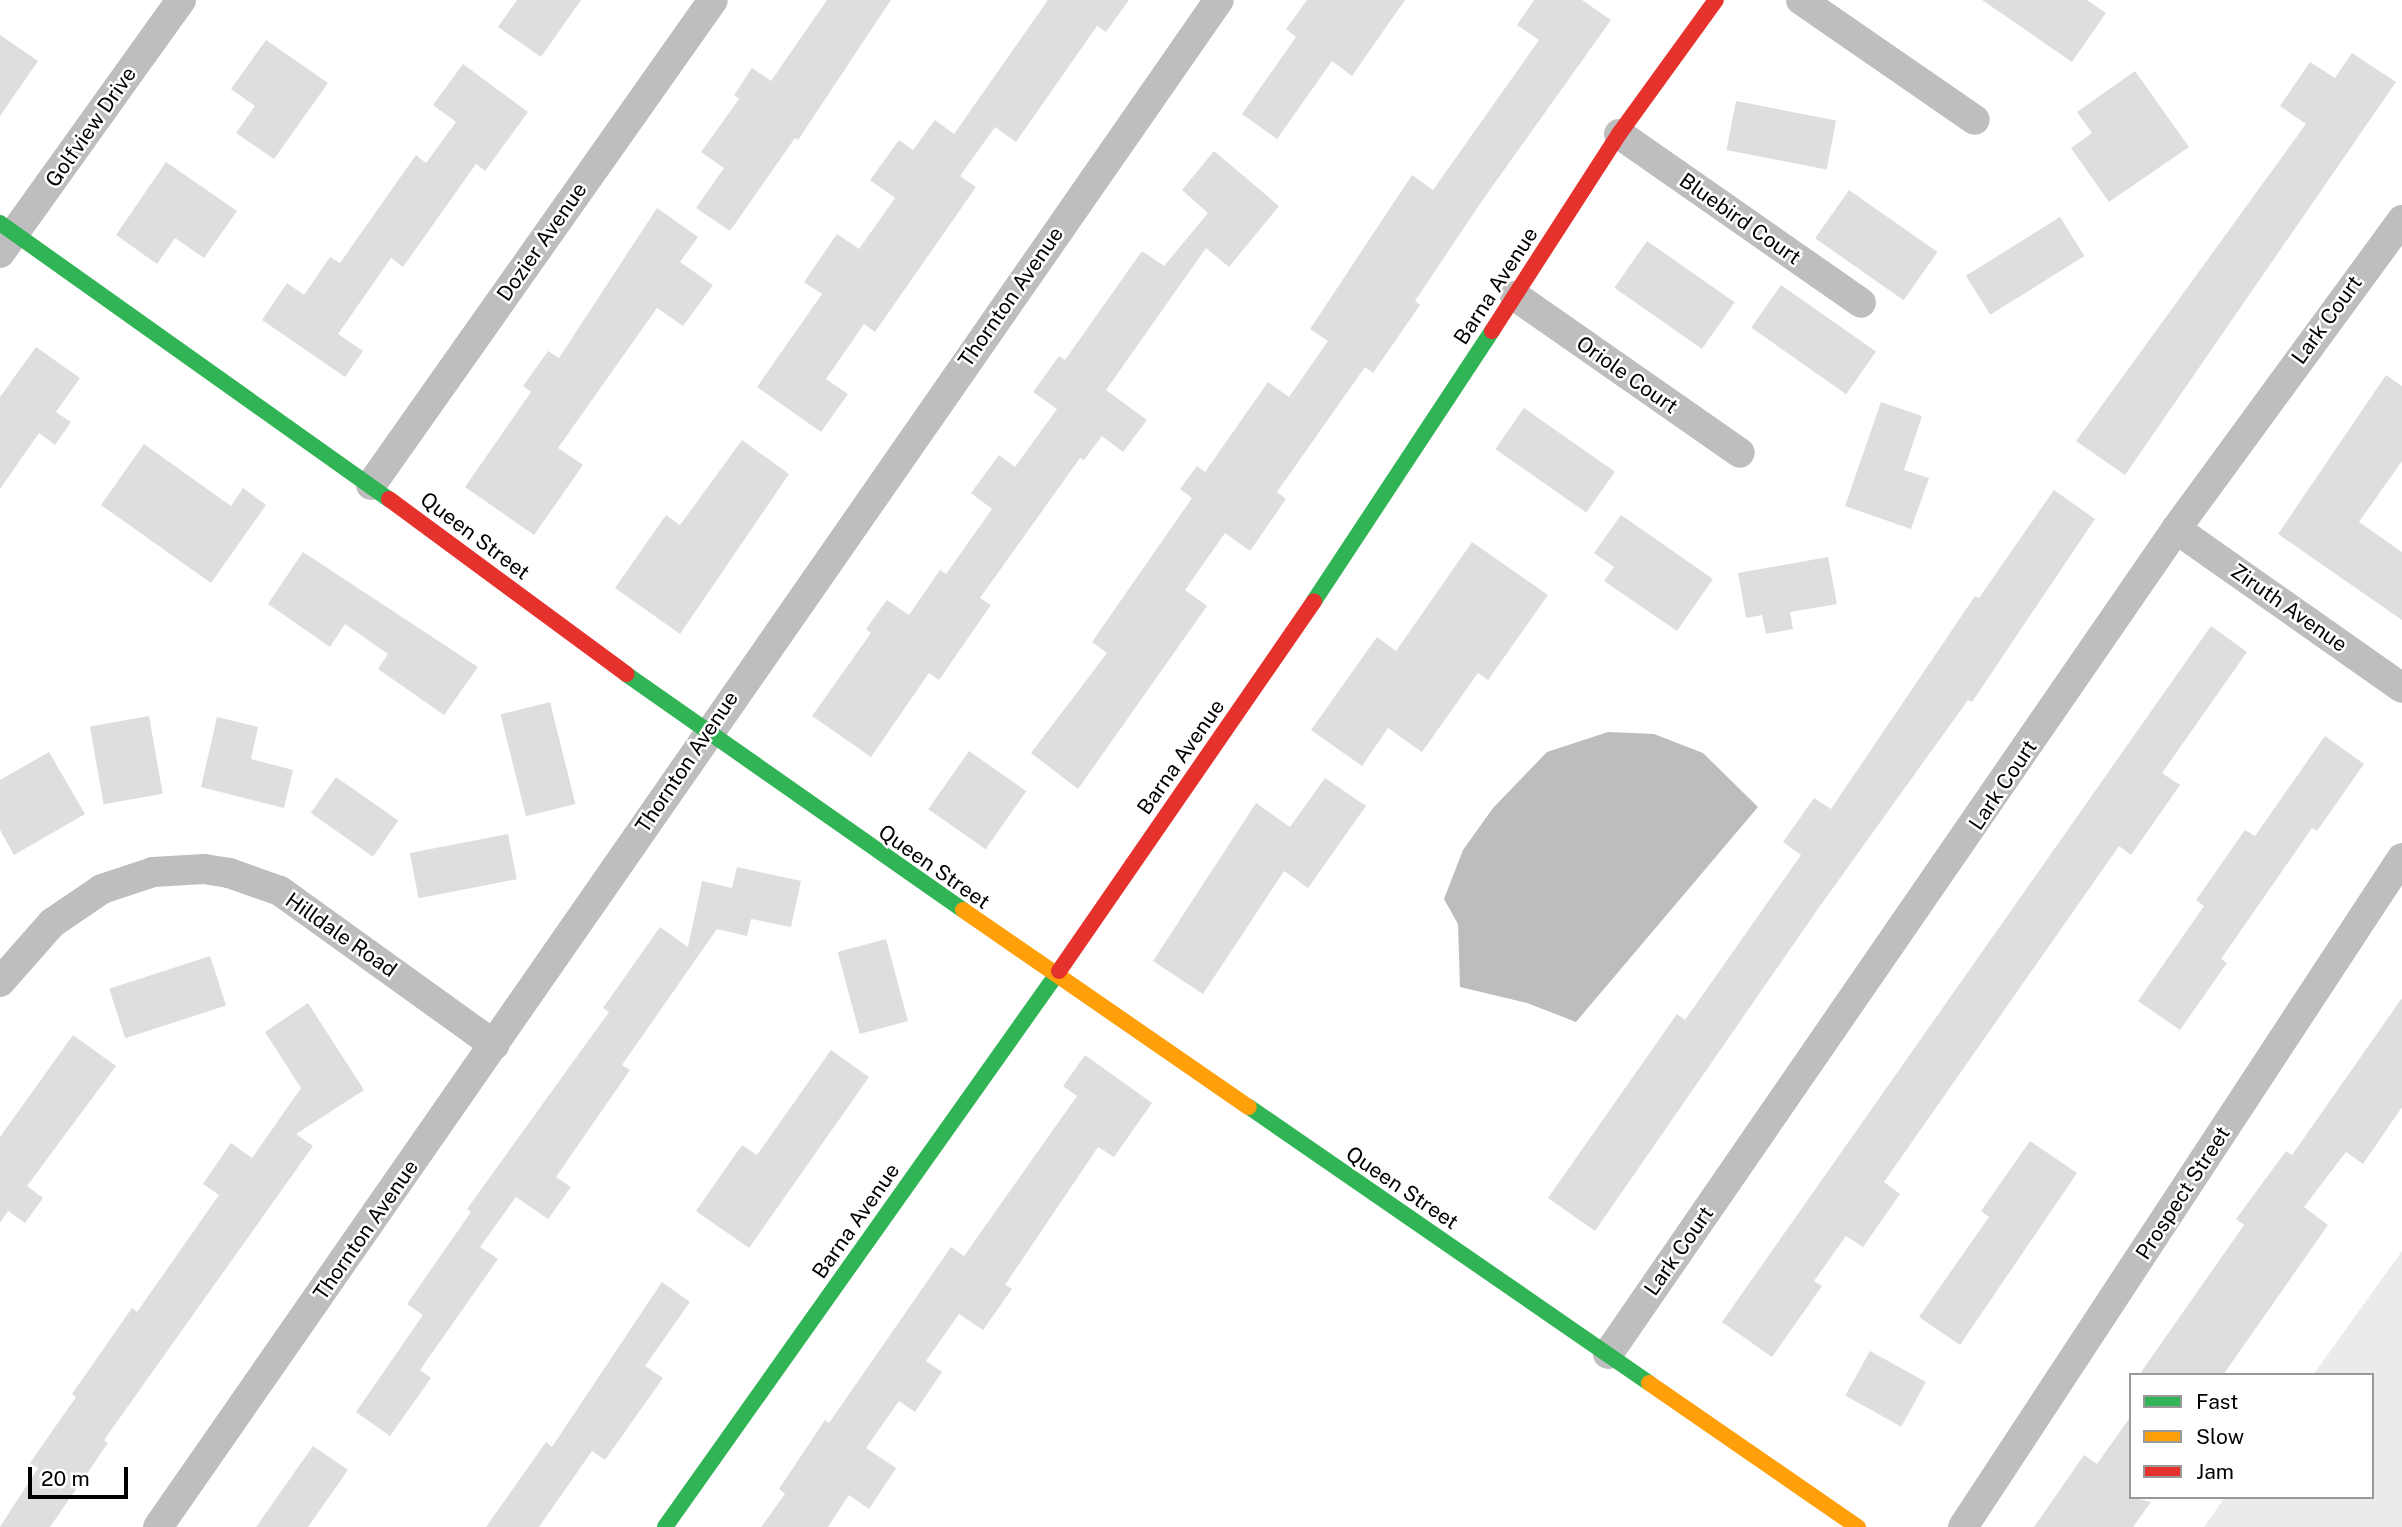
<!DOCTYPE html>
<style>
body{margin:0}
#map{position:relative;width:2402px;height:1527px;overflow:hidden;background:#fff;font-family:"Public Sans",sans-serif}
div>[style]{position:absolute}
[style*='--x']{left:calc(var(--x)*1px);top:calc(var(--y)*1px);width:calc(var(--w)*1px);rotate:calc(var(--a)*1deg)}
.green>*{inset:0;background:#ebebeb}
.water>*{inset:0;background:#bdbdbd}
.building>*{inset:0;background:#dedede;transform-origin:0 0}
.street>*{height:30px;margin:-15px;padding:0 15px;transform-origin:15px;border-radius:15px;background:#bebebe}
.fast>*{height:16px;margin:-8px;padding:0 8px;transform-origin:8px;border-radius:8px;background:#30b455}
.slow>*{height:16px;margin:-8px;padding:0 8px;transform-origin:8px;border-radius:8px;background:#ff9f0a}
.jam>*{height:16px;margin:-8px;padding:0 8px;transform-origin:8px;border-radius:8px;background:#e5322d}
span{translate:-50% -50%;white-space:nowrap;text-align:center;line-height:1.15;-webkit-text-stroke:5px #fff;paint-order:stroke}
.street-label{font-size:21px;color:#000}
.legend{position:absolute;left:2129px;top:1373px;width:245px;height:126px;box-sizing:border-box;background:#fff;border:2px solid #999;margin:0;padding:9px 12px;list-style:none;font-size:21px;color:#000}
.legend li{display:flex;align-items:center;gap:14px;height:35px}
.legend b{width:35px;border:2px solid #999}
.scale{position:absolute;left:28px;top:1467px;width:100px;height:32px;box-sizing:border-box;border:4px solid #000;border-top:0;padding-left:9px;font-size:21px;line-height:24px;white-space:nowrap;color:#000;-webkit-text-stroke:5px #fff;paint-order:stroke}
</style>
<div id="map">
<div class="green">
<i style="clip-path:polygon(2402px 1251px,2402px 1527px,2204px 1527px,2225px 1497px,2372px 1497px,2372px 1375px,2313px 1375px)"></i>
</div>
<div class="water">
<i style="clip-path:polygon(1608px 732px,1654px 734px,1703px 753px,1758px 807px,1576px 1022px,1527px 1003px,1460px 987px,1458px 924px,1444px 899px,1463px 850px,1493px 808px,1547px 752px)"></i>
</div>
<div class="building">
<i style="clip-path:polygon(517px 0,581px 0,541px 57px,498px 27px)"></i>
<i style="clip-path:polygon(827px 0,891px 0,798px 140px,795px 138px,730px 231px,696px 208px,724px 168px,701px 152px,739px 99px,734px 95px,752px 68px,771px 81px)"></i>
<i style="clip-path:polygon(1048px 0,1129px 0,1106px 32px,1097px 26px,1016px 142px,995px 127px,960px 176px,976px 187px,875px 332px,864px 324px,826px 379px,848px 394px,821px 432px,757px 387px,822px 294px,804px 282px,837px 234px,859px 249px,895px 198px,870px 180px,899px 140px,913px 150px,935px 120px,954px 134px)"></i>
<i style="clip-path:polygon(1307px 0,1405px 0,1352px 76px,1332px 61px,1277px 139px,1242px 114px,1296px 37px,1286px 29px)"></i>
<i style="clip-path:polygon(1534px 0,1582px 0,1611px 20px,1484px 198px,1415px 301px,1420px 305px,1373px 373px,1365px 367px,1277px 492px,1286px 499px,1250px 551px,1225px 533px,1185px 590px,1207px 606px,1078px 789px,1031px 753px,1107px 653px,1092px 642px,1192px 498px,1180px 489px,1197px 466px,1205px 472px,1268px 382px,1289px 397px,1328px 341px,1310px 329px,1412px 175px,1433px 190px,1539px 40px,1517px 25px)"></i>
<i style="clip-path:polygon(1982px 0,2087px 0,2106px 13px,2072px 62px)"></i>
<i style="clip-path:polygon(0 35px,38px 61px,0 116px)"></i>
<i style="clip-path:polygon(266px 40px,328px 83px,274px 159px,236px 133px,255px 106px,231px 89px)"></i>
<i style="clip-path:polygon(2352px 53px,2396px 82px,2125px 475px,2076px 441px,2306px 124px,2280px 106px,2310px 62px,2335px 78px)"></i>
<i style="clip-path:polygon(463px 64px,528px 112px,485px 171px,476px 164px,403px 267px,391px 258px,338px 334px,363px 351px,345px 377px,262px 320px,287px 283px,304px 295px,330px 257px,340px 263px,416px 155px,426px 163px,456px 122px,433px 105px)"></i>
<i style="clip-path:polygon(2135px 71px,2189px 147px,2109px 202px,2071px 148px,2092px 133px,2077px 112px)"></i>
<i style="left:1736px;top:101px;width:102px;height:50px;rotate:11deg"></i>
<i style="clip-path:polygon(1214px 151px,1279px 206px,1229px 267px,1206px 248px,1106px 390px,1147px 420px,1123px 452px,1102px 436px,1084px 460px,1080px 458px,980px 598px,991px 605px,939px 680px,929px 673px,871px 757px,812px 716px,871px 633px,866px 629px,887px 600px,909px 615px,940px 570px,946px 574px,992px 509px,971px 493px,999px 455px,1015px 467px,1057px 409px,1033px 392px,1059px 356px,1065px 360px,1142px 251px,1164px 266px,1208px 213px,1182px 190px)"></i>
<i style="clip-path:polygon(166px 162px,237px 211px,204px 258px,175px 238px,157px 264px,116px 235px)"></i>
<i style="left:1849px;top:190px;width:108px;height:59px;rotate:35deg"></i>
<i style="clip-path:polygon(657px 208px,698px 237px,680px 262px,713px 285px,683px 326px,657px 308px,558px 448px,583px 465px,534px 535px,465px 487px,531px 392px,523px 386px,548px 351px,559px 358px)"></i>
<i style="left:2060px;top:217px;width:46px;height:111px;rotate:58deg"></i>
<i style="left:1647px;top:241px;width:107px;height:57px;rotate:35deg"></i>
<i style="left:1781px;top:285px;width:116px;height:52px;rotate:35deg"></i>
<i style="clip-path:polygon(36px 347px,80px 378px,56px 412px,71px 422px,55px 445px,39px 433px,0 489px,0 397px)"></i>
<i style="clip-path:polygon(2386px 375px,2402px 386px,2402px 461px,2359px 522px,2402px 552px,2402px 620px,2278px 534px)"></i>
<i style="clip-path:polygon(1881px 402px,1922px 416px,1904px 470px,1929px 478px,1911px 529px,1845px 506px)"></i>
<i style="left:1524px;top:408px;width:111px;height:50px;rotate:35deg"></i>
<i style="clip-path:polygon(742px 440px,789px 474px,680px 634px,615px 588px,666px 515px,680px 525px)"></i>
<i style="clip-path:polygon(144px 444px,231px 506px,243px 488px,266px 505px,211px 583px,101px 505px)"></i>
<i style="clip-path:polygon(2054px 490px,2095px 519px,1972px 702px,1968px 700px,1820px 906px,1595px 1231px,1548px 1198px,1677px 1014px,1685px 1020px,1801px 855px,1783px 842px,1814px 798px,1831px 809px,1975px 596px,1979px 598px)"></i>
<i style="clip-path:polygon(1621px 515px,1713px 579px,1677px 631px,1604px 581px,1614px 567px,1594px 553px)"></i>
<i style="clip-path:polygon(1472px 542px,1548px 595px,1488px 680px,1478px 673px,1422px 752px,1388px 728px,1362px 766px,1311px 730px,1377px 637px,1396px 651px)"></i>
<i style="clip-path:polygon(303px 552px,478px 667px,444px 715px,378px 669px,388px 654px,345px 624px,330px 647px,268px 604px)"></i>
<i style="clip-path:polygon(1828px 557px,1837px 604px,1790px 612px,1793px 629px,1766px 634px,1762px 615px,1746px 618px,1738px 573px)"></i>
<i style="clip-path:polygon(2211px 626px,2247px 652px,2162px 773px,2180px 785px,2131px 855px,2119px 846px,1884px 1182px,1900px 1194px,1863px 1247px,1846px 1236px,1814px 1281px,1822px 1286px,1772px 1357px,1722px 1322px)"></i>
<i style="left:550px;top:702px;width:105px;height:51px;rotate:76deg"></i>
<i style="left:149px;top:716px;width:79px;height:60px;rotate:80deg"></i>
<i style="clip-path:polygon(217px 717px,258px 727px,251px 759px,293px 770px,284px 808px,201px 787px)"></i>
<i style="clip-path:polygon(2325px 736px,2364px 764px,2317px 831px,2312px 828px,2221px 959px,2227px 963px,2180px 1030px,2138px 1001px,2204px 906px,2196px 900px,2245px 830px,2255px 836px)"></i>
<i style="left:969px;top:751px;width:70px;height:71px;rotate:35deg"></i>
<i style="clip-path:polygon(49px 752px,85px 814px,14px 855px,0 830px,0 780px)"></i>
<i style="left:336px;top:777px;width:76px;height:44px;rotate:35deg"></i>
<i style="clip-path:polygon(1325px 778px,1366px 806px,1308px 888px,1284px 871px,1203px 994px,1153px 961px,1256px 803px,1290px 827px)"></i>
<i style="left:508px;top:834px;width:46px;height:100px;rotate:79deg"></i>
<i style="clip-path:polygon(737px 867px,801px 881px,791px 927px,751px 919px,747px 936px,717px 929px,622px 1065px,630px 1070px,556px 1177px,571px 1187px,548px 1219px,516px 1197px,480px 1247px,498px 1259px,420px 1370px,431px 1378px,390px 1436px,356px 1412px,423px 1315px,407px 1304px,471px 1212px,467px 1209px,609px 1012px,603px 1008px,660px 927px,688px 947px,702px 881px,732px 888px)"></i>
<i style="left:886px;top:939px;width:85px;height:50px;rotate:75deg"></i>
<i style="left:210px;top:956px;width:52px;height:106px;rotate:72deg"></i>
<i style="clip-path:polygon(2402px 998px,2402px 1107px,2363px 1164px,2346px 1152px,2304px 1207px,2328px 1225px,2223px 1375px,2139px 1375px,2244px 1225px,2236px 1219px,2286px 1151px,2292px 1155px)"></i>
<i style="clip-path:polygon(308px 1003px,364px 1090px,296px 1134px,313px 1146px,104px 1440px,108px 1443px,50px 1527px,0 1527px,38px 1468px,30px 1463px,76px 1397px,72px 1394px,132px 1308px,137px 1312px,219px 1195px,203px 1184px,231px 1143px,252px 1158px,301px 1088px,265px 1032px)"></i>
<i style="clip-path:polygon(73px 1035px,116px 1066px,27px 1186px,43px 1198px,25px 1223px,8px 1211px,0 1223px,0 1137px)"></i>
<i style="clip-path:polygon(831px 1050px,869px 1077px,749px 1248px,696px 1211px,742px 1145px,757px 1155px)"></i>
<i style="clip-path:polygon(1085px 1055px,1152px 1103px,1114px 1157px,1098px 1147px,1005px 1285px,1012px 1289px,983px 1330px,959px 1314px,926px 1361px,942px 1372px,915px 1412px,899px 1401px,866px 1448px,896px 1468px,869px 1509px,849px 1495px,828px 1527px,761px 1527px,785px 1494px,779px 1489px,825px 1420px,829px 1423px,951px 1247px,964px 1256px,1077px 1096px,1063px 1086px)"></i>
<i style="clip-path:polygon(2030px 1141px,2077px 1173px,1960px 1345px,1919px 1317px,1989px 1217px,1981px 1211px)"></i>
<i style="clip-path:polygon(662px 1282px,690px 1302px,645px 1366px,663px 1378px,605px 1460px,592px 1451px,539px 1527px,486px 1527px,546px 1442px,552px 1447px)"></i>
<i style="left:1870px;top:1351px;width:64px;height:51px;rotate:29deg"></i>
<i style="clip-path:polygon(2131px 1416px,2131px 1497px,2151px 1502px,2133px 1527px,2034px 1527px,2084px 1455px,2097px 1464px)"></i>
<i style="clip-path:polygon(313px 1446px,348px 1470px,308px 1527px,256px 1527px)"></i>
</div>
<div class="street">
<i style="--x:1801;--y:0;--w:211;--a:34.6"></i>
<i style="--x:1619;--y:134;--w:295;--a:34.9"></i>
<i style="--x:0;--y:253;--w:311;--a:-54.4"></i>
<i style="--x:1515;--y:296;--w:274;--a:34.9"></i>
<i style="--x:371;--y:485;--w:593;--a:-54.81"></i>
<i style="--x:2176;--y:529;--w:276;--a:35.1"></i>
<i style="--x:0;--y:982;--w:79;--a:-48.6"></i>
<i style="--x:52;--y:923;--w:60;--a:-34.2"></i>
<i style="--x:102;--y:889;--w:54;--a:-18.4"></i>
<i style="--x:153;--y:872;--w:51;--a:-3.4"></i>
<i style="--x:204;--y:869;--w:25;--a:9"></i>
<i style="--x:229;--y:873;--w:54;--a:19.4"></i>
<i style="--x:280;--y:891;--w:264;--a:35.7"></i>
<i style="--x:1608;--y:1354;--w:1002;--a:-55.45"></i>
<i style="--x:2176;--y:529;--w:383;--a:-53.8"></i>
<i style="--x:158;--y:1527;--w:1859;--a:-55.21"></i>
<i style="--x:1963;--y:1527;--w:800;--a:-56.73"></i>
</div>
<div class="fast">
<i style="--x:0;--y:223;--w:477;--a:35.4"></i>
<i style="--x:1314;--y:601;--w:323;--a:-56.6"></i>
<i style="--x:626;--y:674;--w:411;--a:35"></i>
<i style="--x:1249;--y:1107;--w:486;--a:34.6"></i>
<i style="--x:665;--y:1527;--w:681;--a:-54.68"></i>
</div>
<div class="slow">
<i style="--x:963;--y:910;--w:347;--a:34.6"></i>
<i style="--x:1649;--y:1383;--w:254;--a:34.6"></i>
</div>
<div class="jam">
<i style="--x:1492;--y:331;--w:234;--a:-57.2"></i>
<i style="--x:1619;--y:134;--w:165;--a:-54.1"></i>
<i style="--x:389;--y:499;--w:295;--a:36.4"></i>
<i style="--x:1059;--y:971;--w:449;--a:-55.4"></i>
</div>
<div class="street-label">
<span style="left:91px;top:127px;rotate:-55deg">Golfview Drive</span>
<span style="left:1740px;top:219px;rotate:35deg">Bluebird Court</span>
<span style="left:542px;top:242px;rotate:-55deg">Dozier Avenue</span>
<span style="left:1496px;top:286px;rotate:-57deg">Barna Avenue</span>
<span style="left:1011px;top:297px;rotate:-55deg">Thornton Avenue</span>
<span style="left:2327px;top:320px;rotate:-54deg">Lark Court</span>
<span style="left:1627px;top:375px;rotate:35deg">Oriole Court</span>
<span style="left:475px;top:536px;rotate:37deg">Queen Street</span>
<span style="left:2289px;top:608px;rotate:35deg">Ziruth Avenue</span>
<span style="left:1181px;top:757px;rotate:-55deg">Barna Avenue</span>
<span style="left:687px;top:762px;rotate:-56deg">Thornton Avenue</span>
<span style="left:2003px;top:785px;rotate:-56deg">Lark Court</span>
<span style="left:934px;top:867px;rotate:35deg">Queen Street</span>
<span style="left:341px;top:935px;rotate:35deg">Hilldale Road</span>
<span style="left:1402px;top:1188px;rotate:34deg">Queen Street</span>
<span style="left:2183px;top:1193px;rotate:-57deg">Prospect Street</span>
<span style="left:856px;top:1221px;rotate:-55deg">Barna Avenue</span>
<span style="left:366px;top:1230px;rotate:-55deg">Thornton Avenue</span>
<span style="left:1679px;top:1251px;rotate:-55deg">Lark Court</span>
</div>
<ul class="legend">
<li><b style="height:9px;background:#30b455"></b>Fast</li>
<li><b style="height:9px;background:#ff9f0a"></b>Slow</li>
<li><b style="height:9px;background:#e5322d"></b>Jam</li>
</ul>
<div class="scale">20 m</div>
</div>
